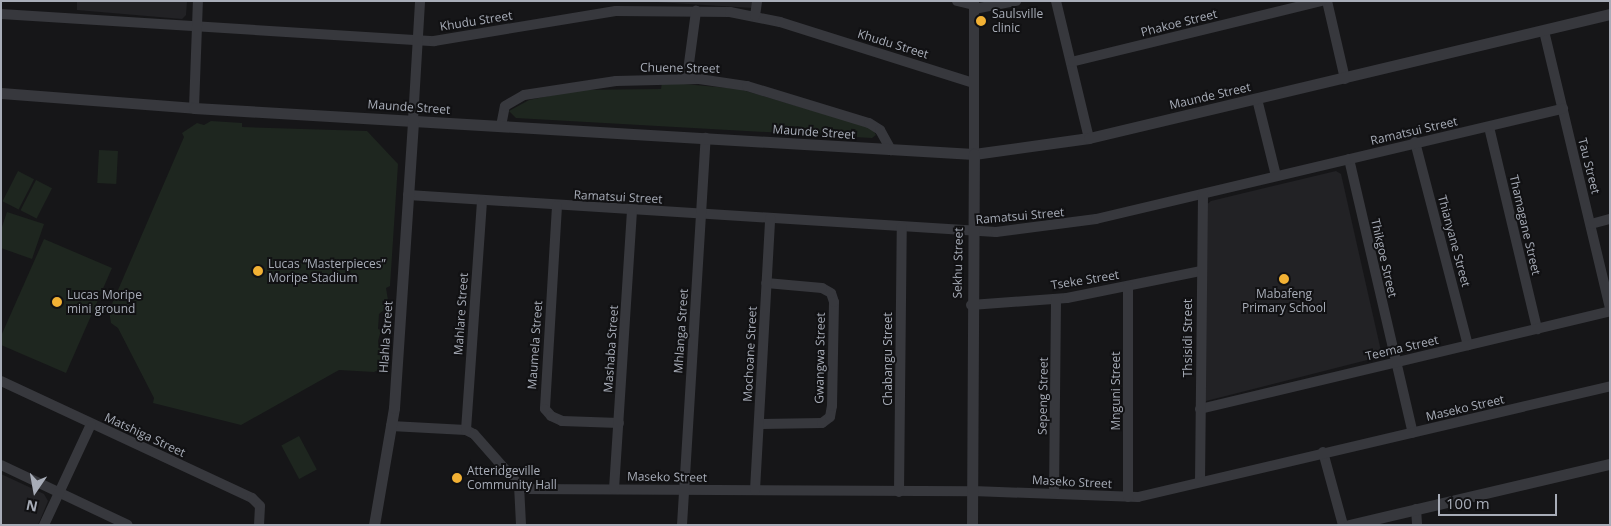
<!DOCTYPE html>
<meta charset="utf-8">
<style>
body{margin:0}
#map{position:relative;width:1611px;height:526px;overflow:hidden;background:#161618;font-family:"Open Sans",sans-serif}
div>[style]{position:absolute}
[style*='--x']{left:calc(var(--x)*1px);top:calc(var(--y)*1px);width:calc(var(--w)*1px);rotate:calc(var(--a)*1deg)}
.built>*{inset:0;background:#222225}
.green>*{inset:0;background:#1e261f;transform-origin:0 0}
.minor>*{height:10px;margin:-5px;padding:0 5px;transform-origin:5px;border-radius:5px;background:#37383d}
.tertiary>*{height:11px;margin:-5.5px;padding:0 5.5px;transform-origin:5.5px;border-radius:5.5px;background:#37383d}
.dots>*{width:14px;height:14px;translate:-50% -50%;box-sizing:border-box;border:2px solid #111113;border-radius:50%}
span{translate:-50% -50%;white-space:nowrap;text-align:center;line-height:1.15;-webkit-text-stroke:4px #111113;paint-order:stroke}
.poi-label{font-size:12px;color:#a8adb8}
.left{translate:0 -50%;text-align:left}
.street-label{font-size:12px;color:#a8adb8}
.frame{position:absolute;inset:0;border:2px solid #a8adb8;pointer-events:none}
.north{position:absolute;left:10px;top:466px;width:50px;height:50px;-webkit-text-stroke:4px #111113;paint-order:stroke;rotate:192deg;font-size:14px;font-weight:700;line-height:20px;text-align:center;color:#a8adb8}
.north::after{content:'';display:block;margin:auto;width:18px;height:22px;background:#a8adb8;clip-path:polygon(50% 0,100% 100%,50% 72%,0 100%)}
.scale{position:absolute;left:1438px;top:494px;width:119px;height:22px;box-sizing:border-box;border:2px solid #a8adb8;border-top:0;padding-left:6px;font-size:15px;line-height:18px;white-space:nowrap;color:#a8adb8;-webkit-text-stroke:4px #111113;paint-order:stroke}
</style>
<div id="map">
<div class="built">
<i style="clip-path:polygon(77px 1px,187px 1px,186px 15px,182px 19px,77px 10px)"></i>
<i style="clip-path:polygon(640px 1px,753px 1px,753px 8px)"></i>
<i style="clip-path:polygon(1336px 171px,1341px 174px,1381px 351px,1375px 358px,1202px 402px,1205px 206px,1211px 201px)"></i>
<i style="clip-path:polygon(1px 474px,44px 494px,48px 501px,38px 525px,1px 525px)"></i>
</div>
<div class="green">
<i style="clip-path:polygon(662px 82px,739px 89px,872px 128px,876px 135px,872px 138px,516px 118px,509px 111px,529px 100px,579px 90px,661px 89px)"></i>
<i style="clip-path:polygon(211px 121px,242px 123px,242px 127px,367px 131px,398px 164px,390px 286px,386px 288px,389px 306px,379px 314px,378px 329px,381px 330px,378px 341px,384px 367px,374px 372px,339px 370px,241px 425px,153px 403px,154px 398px,118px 328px,111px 323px,109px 311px,184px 137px,182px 133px,197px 123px,204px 125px)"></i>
<i style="left:99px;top:150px;width:19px;height:33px;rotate:3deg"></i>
<i style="left:18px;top:171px;width:18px;height:34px;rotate:27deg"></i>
<i style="left:36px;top:180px;width:18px;height:34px;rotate:27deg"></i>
<i style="clip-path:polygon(7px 212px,44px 224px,32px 259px,1px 248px,1px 230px)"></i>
<i style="clip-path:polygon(44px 239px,112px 268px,66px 373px,1px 345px,1px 336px)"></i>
<i style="left:299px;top:436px;width:38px;height:20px;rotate:62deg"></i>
</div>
<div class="minor">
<i style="--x:957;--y:1;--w:17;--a:13"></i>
<i style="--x:1056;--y:1;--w:141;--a:76.5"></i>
<i style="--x:1327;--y:1;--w:80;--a:77"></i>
<i style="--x:974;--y:9;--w:43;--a:-10.8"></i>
<i style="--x:1;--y:14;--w:434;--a:3.6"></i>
<i style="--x:434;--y:41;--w:184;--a:-9.4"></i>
<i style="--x:616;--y:11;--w:114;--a:0.5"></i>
<i style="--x:730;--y:12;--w:51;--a:11.3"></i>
<i style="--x:780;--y:22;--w:202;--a:17.5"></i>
<i style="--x:755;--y:16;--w:15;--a:-82"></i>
<i style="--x:1544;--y:31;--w:284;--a:76.6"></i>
<i style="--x:1071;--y:62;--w:258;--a:-13.7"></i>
<i style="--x:687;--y:78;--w:68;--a:-82.3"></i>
<i style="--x:1257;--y:99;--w:79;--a:76.1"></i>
<i style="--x:194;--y:108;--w:107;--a:-87.9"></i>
<i style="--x:413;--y:120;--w:119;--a:-86.6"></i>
<i style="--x:501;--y:126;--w:20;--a:-79"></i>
<i style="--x:505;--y:106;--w:22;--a:-30"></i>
<i style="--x:524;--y:95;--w:93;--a:-8.7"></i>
<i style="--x:616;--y:81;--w:83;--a:-1.4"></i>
<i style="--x:699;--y:79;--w:49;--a:8.3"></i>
<i style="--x:747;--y:86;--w:127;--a:16.9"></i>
<i style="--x:869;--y:123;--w:13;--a:32"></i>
<i style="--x:880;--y:130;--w:23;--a:61"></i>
<i style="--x:1489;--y:127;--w:208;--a:76.6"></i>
<i style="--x:1415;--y:142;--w:210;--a:75.4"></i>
<i style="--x:974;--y:154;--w:153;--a:-90"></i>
<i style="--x:1349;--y:159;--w:281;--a:76.9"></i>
<i style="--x:408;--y:195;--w:589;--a:3.6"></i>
<i style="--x:996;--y:232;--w:101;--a:-7.4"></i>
<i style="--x:1096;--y:219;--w:480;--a:-13.3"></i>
<i style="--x:557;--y:206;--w:203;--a:93.4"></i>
<i style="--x:545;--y:409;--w:9;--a:49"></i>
<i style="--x:551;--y:416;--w:12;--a:24"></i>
<i style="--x:562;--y:421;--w:57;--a:2"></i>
<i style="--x:1591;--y:224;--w:20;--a:-15"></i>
<i style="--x:971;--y:305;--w:96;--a:-4.2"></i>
<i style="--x:1067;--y:298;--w:137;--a:-11.4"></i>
<i style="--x:1;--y:381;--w:277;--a:25"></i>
<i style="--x:252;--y:498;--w:11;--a:45"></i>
<i style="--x:260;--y:506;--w:19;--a:93"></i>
<i style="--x:1200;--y:409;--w:422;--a:-13.4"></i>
<i style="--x:759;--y:424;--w:63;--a:-0.9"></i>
<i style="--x:822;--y:423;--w:10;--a:-37"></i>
<i style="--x:830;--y:417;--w:11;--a:-80"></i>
<i style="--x:832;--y:406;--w:104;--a:-88.9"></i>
<i style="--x:834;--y:302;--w:9;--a:-108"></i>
<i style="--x:831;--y:293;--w:10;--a:-151"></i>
<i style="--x:822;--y:288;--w:56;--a:-174.9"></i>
<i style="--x:391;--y:426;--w:75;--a:3.1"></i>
<i style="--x:466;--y:430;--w:9;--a:27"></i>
<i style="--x:474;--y:434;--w:68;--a:48.6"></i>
<i style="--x:519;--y:485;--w:40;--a:87.1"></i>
<i style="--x:466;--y:430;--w:230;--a:-86"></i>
<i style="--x:1323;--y:452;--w:76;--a:74.7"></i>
<i style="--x:1;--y:465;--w:140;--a:25.3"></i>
<i style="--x:1200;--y:482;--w:288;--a:-89.4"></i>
<i style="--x:521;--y:489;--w:452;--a:0.3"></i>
<i style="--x:973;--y:491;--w:165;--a:2.1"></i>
<i style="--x:1138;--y:497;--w:485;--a:-13.2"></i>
<i style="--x:614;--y:489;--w:279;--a:-86.3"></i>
<i style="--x:755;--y:490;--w:272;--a:-86.8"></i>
<i style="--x:899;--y:492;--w:265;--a:-89.4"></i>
<i style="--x:1054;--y:493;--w:194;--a:-89.4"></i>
<i style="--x:1128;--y:497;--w:211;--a:-90"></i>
<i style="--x:1416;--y:509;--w:16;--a:86"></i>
<i style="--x:44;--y:525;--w:111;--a:-65"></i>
<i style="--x:682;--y:525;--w:388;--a:-86.5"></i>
</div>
<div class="tertiary">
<i style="--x:1;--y:93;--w:194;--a:4.4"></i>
<i style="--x:194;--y:108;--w:781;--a:3.38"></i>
<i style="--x:974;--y:154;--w:116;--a:-7.9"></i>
<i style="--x:1089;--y:138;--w:536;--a:-13.39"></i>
<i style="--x:374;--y:525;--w:119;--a:-80.3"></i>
<i style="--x:394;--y:408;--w:289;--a:-86.2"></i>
<i style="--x:972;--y:525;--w:371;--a:-89.7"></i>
<i style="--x:1349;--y:525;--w:268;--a:-13.2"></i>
</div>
<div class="dots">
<i style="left:981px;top:21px;background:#f2b134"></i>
<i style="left:258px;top:271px;background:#f2b134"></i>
<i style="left:1284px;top:279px;background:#f2b134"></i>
<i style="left:57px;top:302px;background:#f2b134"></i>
<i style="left:457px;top:478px;background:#f2b134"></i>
</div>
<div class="poi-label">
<span class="left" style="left:992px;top:21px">Saulsville<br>clinic</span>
<span class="left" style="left:268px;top:271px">Lucas “Masterpieces”<br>Moripe Stadium</span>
<span style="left:1284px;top:301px">Mabafeng<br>Primary School</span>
<span class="left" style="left:67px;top:302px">Lucas Moripe<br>mini ground</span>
<span class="left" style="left:467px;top:478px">Atteridgeville<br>Community Hall</span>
</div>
<div class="street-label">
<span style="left:476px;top:21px;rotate:-9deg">Khudu Street</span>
<span style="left:1179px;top:23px;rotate:-14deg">Phakoe Street</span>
<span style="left:893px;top:44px;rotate:17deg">Khudu Street</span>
<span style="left:680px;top:68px;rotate:1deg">Chuene Street</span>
<span style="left:1210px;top:96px;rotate:-13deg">Maunde Street</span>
<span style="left:409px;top:107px;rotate:4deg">Maunde Street</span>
<span style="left:1414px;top:131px;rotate:-13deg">Ramatsui Street</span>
<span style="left:814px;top:132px;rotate:4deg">Maunde Street</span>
<span style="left:1589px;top:166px;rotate:76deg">Tau Street</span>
<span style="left:618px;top:197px;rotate:3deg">Ramatsui Street</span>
<span style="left:1020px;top:216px;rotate:-5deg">Ramatsui Street</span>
<span style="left:1525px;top:225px;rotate:77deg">Thamagane Street</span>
<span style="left:1454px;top:241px;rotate:75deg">Thianyane Street</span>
<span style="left:1384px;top:258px;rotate:77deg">Thikgoe Street</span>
<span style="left:958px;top:263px;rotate:-89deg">Sekhu Street</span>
<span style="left:1085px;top:280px;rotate:-9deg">Tseke Street</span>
<span style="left:461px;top:314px;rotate:-86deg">Mahlare Street</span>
<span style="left:681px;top:331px;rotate:-86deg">Mhlanga Street</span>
<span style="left:386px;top:337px;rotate:-86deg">Hlahla Street</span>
<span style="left:1188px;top:338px;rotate:-90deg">Thsisidi Street</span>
<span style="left:535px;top:345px;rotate:-86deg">Maumela Street</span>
<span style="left:1402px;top:348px;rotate:-13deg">Teema Street</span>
<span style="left:611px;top:349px;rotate:-86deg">Mashaba Street</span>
<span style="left:750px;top:354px;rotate:-87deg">Mochoane Street</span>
<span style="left:820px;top:358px;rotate:-89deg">Gwangwa Street</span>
<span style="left:888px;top:359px;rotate:-90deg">Chabangu Street</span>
<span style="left:1116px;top:391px;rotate:-90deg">Mnguni Street</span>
<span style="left:1043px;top:396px;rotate:-89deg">Sepeng Street</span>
<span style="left:1465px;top:408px;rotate:-13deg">Maseko Street</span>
<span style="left:145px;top:435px;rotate:25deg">Matshiga Street</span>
<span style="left:667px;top:477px;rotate:1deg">Maseko Street</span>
<span style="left:1072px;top:482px;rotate:3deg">Maseko Street</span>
</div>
<div class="frame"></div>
<div class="north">N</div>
<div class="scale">100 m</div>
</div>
